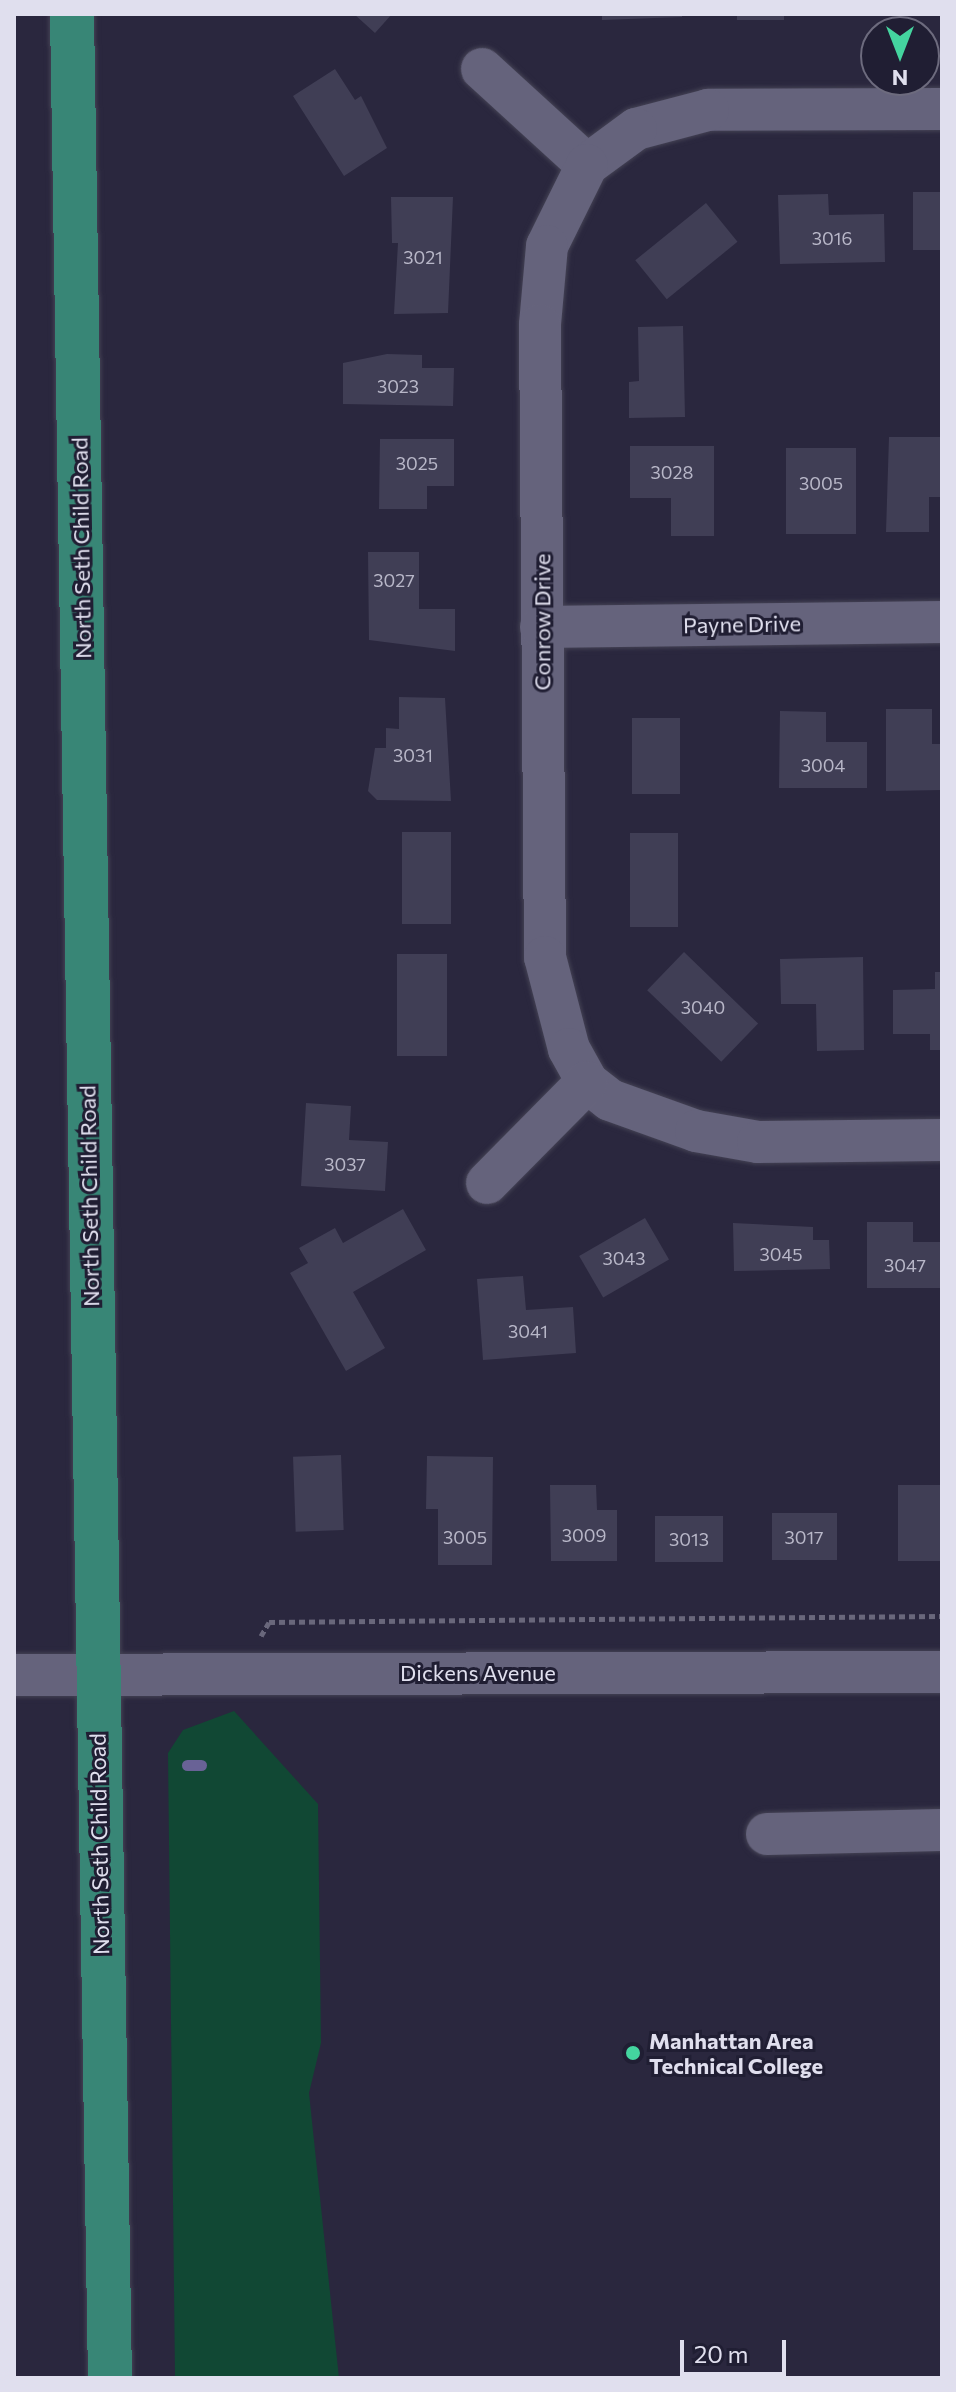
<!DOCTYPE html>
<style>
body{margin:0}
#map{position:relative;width:956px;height:2392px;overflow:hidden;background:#2a273e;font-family:Commissioner,sans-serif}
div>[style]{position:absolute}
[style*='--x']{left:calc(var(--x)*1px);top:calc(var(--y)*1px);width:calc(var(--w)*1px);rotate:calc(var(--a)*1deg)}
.green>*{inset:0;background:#114834}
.stream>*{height:11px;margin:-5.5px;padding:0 5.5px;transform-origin:5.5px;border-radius:5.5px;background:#696296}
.building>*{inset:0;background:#403e55;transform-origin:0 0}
.path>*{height:5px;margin-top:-2.5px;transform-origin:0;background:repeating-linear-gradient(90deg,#69677b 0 6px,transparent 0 10px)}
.roads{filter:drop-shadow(0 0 2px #444254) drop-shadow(0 0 2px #444254)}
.minor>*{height:42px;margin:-21px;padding:0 21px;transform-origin:21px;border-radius:21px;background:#65637c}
.major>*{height:44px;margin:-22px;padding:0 22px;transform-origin:22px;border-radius:22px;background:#388676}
.dots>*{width:22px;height:22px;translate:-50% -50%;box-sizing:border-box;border:4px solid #201e33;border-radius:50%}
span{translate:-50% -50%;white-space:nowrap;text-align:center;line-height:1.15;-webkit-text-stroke:6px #201e33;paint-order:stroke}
.number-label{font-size:18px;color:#b8b7c8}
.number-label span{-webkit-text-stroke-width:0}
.street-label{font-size:22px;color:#e0dfee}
.poi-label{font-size:22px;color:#e0dfee;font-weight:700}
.left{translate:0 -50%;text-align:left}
.frame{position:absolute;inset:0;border:16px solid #e0dfee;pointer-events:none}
.north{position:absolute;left:860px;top:16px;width:80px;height:80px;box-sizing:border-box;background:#201e33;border:2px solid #6d6b7e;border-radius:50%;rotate:180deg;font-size:22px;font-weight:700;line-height:32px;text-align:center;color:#e0dfee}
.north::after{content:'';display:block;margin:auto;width:28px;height:36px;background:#44d49f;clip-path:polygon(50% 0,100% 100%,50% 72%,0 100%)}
.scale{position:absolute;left:680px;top:2340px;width:106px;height:36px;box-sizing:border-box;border:4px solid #e0dfee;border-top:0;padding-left:10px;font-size:24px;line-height:28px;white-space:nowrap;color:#e0dfee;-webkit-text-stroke:6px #201e33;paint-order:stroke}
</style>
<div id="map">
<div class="green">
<i style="clip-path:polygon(234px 1711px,318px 1804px,321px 2043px,309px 2093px,339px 2378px,175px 2378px,168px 1753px,183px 1730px)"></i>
</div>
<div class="stream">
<i style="--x:187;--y:1765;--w:14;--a:0"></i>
</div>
<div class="building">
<i style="clip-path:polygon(354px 14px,392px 14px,375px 33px)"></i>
<i style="clip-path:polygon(602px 14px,682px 14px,682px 17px,602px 20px)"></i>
<i style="left:737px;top:14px;width:47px;height:6px"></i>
<i style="clip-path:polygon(335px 69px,355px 100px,361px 96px,387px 148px,344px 176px,293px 96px)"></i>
<i style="left:913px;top:192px;width:29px;height:58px"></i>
<i style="clip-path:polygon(828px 194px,829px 215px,884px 214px,885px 262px,780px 264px,778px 195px)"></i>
<i style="clip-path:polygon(391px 197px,453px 197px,448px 313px,394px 314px,398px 243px,392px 243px)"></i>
<i style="left:706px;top:203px;width:50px;height:91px;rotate:51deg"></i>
<i style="clip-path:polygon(683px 326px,685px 417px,629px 418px,629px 382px,639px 381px,638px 327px)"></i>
<i style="clip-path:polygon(387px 354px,422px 355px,422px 368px,454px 368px,453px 406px,343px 404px,343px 363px)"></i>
<i style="clip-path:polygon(889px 437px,942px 437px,942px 497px,929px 497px,929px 532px,886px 532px)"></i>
<i style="clip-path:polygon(380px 439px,454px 439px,454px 486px,427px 486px,427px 509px,379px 509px)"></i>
<i style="clip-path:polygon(630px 446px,714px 446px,714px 536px,671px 536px,671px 498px,630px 498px)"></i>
<i style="left:786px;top:448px;width:70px;height:86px"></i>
<i style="clip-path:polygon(368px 552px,419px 552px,419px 609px,455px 609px,455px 651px,369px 640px)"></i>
<i style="clip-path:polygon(399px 697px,445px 698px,451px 801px,377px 800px,368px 791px,375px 748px,386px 748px,386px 728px,399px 729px)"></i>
<i style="clip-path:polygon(886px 709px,932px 709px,932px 744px,942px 744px,942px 790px,886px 791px)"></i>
<i style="clip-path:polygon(780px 711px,826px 712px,826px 742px,867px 742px,867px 788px,779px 788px)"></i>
<i style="left:632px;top:718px;width:48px;height:76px"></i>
<i style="left:402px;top:832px;width:49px;height:92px"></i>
<i style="left:630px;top:833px;width:48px;height:94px"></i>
<i style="left:684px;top:952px;width:103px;height:53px;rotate:44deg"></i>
<i style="left:397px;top:954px;width:50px;height:102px"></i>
<i style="clip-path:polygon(863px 957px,864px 1050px,817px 1051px,816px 1004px,781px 1004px,780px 959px)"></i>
<i style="clip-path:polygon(935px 972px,942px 972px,942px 1050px,930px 1050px,930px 1034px,893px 1034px,893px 990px,935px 989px)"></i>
<i style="clip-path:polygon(306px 1103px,351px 1106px,349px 1140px,388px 1142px,385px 1191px,301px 1186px)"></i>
<i style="clip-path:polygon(403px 1209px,426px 1250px,353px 1292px,385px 1348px,346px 1371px,290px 1273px,308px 1263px,299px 1248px,335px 1228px,343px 1243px)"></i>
<i style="left:645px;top:1218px;width:48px;height:76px;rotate:60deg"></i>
<i style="clip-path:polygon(867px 1222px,913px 1222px,913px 1242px,942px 1242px,942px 1288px,867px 1288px)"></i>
<i style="clip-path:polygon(733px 1223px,813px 1227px,813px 1240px,829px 1240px,830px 1269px,734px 1271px)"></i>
<i style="clip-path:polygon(523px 1276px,526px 1310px,573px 1307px,576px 1353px,483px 1360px,477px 1279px)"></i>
<i style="left:341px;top:1455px;width:75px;height:48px;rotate:88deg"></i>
<i style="clip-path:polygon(427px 1456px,493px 1457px,492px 1565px,438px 1565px,438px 1509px,426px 1509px)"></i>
<i style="clip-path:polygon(550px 1485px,596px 1485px,597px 1510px,617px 1510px,617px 1561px,551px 1561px)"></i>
<i style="left:898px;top:1485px;width:44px;height:76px"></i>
<i style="left:772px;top:1513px;width:65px;height:47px"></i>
<i style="left:655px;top:1516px;width:68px;height:46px"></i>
</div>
<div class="path">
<i style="--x:261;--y:1636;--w:16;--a:-60"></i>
<i style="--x:269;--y:1622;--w:673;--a:-0.51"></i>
</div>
<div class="roads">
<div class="minor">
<i style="--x:482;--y:69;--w:142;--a:42.4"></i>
<i style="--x:942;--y:109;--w:234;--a:179.8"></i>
<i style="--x:708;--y:110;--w:74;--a:165.2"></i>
<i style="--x:636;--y:129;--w:61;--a:143.7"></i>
<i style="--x:587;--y:165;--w:90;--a:116.3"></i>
<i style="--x:547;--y:246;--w:79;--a:95.1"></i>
<i style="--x:540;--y:325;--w:632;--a:89.55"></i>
<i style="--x:545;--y:957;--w:95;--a:75.4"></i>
<i style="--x:569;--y:1049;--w:38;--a:61"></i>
<i style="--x:587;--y:1082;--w:29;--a:38"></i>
<i style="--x:610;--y:1100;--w:91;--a:19.8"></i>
<i style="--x:696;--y:1131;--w:63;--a:10.1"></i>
<i style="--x:758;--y:1142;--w:184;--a:-0.6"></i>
<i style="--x:541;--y:627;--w:401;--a:-0.7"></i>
<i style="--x:487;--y:1183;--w:142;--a:-45.3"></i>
<i style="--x:14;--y:1675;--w:928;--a:-0.19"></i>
<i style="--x:767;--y:1834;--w:175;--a:-1.3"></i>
</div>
<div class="major">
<i style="--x:72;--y:14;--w:2364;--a:89.08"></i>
</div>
</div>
<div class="dots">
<i style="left:633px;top:2053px;background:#44d49f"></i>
</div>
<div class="number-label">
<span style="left:832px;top:238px">3016</span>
<span style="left:423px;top:257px">3021</span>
<span style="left:398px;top:386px">3023</span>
<span style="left:417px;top:463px">3025</span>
<span style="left:672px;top:472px">3028</span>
<span style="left:821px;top:483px">3005</span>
<span style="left:394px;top:580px">3027</span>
<span style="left:413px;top:755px">3031</span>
<span style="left:823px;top:765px">3004</span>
<span style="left:703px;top:1007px">3040</span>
<span style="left:345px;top:1164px">3037</span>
<span style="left:781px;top:1254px">3045</span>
<span style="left:624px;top:1258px">3043</span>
<span style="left:905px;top:1265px">3047</span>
<span style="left:528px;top:1331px">3041</span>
<span style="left:584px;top:1535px">3009</span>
<span style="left:465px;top:1537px">3005</span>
<span style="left:804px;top:1537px">3017</span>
<span style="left:689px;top:1539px">3013</span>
</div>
<div class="street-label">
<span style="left:81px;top:548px;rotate:-91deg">North Seth Child Road</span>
<span style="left:542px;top:622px;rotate:-90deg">Conrow Drive</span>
<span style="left:742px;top:624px;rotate:-1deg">Payne Drive</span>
<span style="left:89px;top:1196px;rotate:-91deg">North Seth Child Road</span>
<span style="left:478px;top:1673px">Dickens Avenue</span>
<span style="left:99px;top:1844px;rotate:-91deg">North Seth Child Road</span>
</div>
<div class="poi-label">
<span class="left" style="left:649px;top:2053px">Manhattan Area<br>Technical College</span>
</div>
<div class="frame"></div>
<div class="north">N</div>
<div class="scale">20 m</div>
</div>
